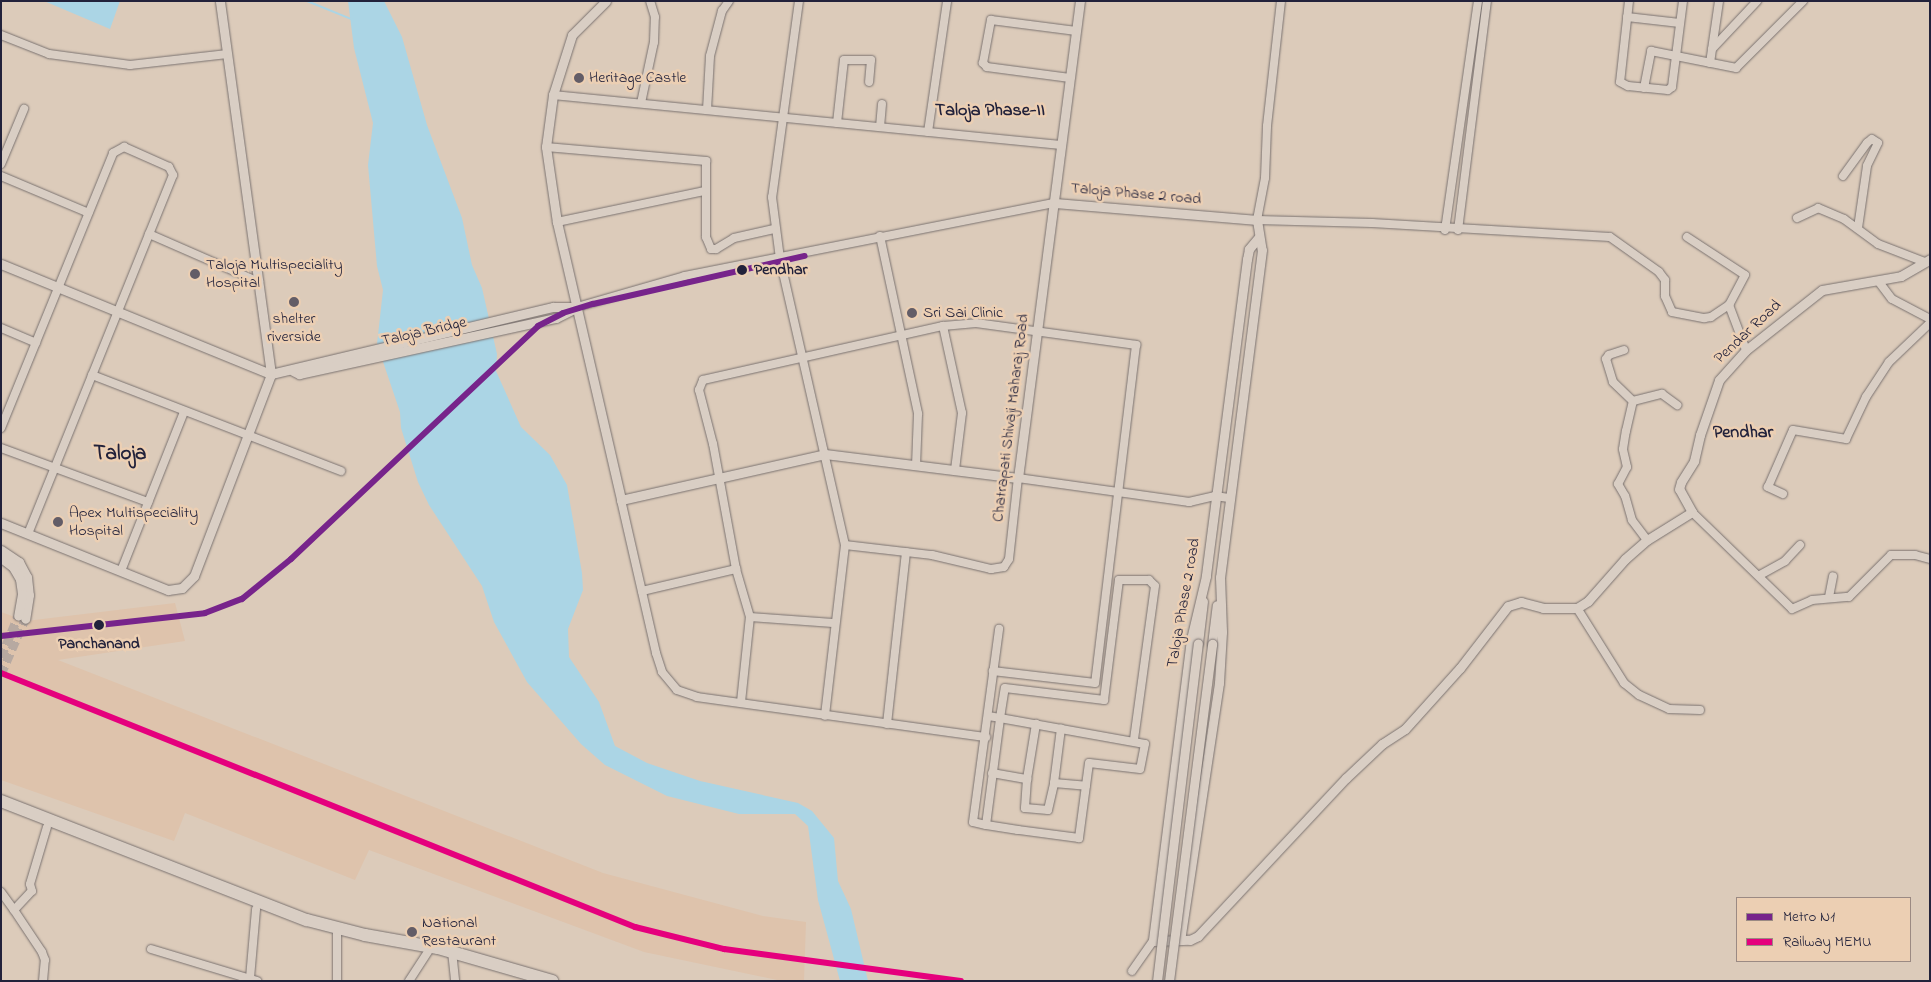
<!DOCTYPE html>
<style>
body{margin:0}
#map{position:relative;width:1931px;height:982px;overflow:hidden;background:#dccbba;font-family:"Indie Flower",sans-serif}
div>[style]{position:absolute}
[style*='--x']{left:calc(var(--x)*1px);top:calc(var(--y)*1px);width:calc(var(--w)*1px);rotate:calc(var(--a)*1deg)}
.built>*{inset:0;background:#dec3ac}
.water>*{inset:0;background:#abd5e5}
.stream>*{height:2px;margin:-1px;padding:0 1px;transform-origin:1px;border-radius:1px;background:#abd5e5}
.tertiary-tunnel>*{height:9px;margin-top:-4.5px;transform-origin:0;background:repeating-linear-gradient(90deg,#b7a9a1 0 9px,transparent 0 13.5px)}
.roads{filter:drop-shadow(0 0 1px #7a7270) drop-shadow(0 0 1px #7a7270)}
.minor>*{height:8px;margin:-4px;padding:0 4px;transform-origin:4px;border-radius:4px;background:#d9cec4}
.tertiary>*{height:9px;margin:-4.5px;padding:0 4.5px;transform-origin:4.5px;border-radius:4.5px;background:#d9cec4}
.trunk>*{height:12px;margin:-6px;padding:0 6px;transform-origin:6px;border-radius:6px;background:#d9cec4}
.bridges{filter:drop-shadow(0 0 1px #7a7270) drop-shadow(0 0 1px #7a7270)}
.tertiary-bridge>*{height:9px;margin:-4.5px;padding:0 4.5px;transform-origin:4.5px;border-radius:4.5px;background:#d9cec4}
.rail-1>*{height:6px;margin:-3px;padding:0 3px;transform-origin:3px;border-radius:3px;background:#e5007d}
.metro-1>*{height:6px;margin:-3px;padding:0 3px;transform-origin:3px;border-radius:3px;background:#77248b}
.dots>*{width:14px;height:14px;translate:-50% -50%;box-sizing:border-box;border:2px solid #eccfb3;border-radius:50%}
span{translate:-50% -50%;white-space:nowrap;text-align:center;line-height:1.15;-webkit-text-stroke:5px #eccfb3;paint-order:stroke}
.poi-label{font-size:16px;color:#22223b}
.left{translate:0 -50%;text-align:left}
.street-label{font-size:16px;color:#22223b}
.stop-label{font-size:16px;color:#22223b;font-weight:700}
.neighbourhood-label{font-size:18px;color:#22223b;font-weight:700}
.district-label{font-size:21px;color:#22223b;font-weight:700}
.frame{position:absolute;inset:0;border:2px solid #22223b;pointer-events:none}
.legend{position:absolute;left:1736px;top:897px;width:175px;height:65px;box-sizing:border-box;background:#eccfb3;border:1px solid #9b8a83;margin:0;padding:6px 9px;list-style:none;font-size:15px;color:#22223b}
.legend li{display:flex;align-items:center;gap:10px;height:25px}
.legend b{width:25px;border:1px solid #9b8a83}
</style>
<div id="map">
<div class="built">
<i style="clip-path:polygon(175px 603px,185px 641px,58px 660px,603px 873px,763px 916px,806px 922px,804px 981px,782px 981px,644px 952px,369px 850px,355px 880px,185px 813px,174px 841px,1px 780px,1px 612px,26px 621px)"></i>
</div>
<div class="water">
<i style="clip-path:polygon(44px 1px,120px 1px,110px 29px)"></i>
<i style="clip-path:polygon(348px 1px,384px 1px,402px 37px,427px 125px,462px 218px,472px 265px,482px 288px,497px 354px,496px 371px,521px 427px,550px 455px,567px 485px,582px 573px,583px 590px,568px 629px,569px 657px,599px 702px,615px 746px,647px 763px,700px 781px,798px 803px,812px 811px,834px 838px,838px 881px,851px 909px,868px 981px,840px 981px,818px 900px,808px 826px,795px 814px,739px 814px,667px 796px,605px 765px,581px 744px,527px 682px,494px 622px,482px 586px,429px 505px,418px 482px,401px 428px,400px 412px,377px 344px,383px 290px,377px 266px,368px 165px,373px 123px,354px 48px)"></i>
</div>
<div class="stream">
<i style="--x:307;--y:1;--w:48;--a:22.2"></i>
</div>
<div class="tertiary-tunnel">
<i style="--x:1;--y:657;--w:44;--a:-67.5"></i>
<i style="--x:1;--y:674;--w:60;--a:-66.4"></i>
</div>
<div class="roads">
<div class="minor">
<i style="--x:799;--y:1;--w:198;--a:97.8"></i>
<i style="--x:772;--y:197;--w:63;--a:82.6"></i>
<i style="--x:780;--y:259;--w:293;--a:77.2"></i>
<i style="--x:845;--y:545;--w:172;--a:96.7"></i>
<i style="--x:1281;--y:1;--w:126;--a:96.4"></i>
<i style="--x:1267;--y:126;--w:52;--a:92.2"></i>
<i style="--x:1265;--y:178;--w:43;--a:100.8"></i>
<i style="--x:1257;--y:220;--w:115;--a:1.5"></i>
<i style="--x:1372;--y:223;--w:238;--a:3.4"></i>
<i style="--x:1610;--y:237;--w:60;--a:35.5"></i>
<i style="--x:1659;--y:272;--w:10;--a:53"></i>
<i style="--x:1665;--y:280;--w:16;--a:90"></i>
<i style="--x:1665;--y:296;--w:17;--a:66"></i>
<i style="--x:1672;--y:312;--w:33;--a:11"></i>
<i style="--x:1704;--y:318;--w:7;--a:-8"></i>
<i style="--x:1711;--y:317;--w:22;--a:-34"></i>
<i style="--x:1629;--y:1;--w:81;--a:96.3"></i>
<i style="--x:1620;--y:82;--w:9;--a:27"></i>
<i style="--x:1628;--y:86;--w:40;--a:5.7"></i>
<i style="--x:1668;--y:90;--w:5;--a:-37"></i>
<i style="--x:1672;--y:87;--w:87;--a:-82.7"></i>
<i style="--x:1627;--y:17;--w:53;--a:6.5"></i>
<i style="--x:1;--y:35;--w:52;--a:21.6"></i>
<i style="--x:49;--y:54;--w:82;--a:7.7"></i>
<i style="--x:130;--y:65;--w:98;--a:-6.5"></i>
<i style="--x:1712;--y:49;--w:66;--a:-46.8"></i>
<i style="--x:1710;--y:63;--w:63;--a:-81.7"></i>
<i style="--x:1070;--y:78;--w:84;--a:-172.5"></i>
<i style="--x:987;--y:67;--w:6;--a:-135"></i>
<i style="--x:983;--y:63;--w:44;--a:-79.5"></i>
<i style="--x:991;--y:20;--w:86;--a:7.4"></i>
<i style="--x:1644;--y:88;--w:38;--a:-79"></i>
<i style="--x:1651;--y:51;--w:87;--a:11.3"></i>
<i style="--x:1736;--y:68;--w:95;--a:-45"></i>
<i style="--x:553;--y:95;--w:510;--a:5.62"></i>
<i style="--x:641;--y:103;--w:62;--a:-78"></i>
<i style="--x:654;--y:42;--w:25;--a:-88"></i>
<i style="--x:655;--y:17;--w:17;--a:-107"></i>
<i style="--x:707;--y:110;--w:54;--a:-86.8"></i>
<i style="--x:710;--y:56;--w:47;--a:-75.1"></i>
<i style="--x:722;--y:11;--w:12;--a:-55"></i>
<i style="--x:837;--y:123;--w:63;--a:-83.7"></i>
<i style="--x:844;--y:60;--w:27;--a:0"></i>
<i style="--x:871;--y:60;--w:22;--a:95"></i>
<i style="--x:880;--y:127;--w:23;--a:-85"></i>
<i style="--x:928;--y:132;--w:132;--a:-81.7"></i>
<i style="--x:546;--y:147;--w:161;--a:5"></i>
<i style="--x:706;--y:161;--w:76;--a:90"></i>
<i style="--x:706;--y:237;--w:13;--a:67"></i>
<i style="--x:711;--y:249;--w:5;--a:0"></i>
<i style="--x:716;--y:249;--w:21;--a:-31"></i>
<i style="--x:734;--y:238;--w:41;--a:-12.7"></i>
<i style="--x:1;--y:164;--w:60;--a:-67.3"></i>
<i style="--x:1;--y:176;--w:95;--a:22.8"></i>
<i style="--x:1843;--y:176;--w:41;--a:-54"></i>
<i style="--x:1867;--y:143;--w:6;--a:-39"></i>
<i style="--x:1872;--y:139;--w:7;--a:34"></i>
<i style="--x:1878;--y:143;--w:25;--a:116"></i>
<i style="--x:1867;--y:166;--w:63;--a:98.3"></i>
<i style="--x:1797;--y:218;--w:23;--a:-25"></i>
<i style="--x:1818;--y:208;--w:28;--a:23"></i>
<i style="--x:1844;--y:219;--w:42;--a:36.3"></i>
<i style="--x:1878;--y:244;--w:50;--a:21"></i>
<i style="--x:557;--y:222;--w:150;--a:-11.9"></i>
<i style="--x:1445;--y:230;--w:231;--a:-81.8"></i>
<i style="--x:1458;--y:230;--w:231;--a:-82.8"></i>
<i style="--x:149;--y:234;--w:120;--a:23.6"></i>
<i style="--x:880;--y:236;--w:182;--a:77.9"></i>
<i style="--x:918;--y:414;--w:51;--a:92.2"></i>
<i style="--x:1687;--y:237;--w:69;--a:33.2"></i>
<i style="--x:1745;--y:275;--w:34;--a:118"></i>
<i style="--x:1729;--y:305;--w:48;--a:69.3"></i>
<i style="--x:1879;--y:282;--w:21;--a:53"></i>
<i style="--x:1892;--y:299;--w:43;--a:27.8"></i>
<i style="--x:577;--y:307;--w:112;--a:-16"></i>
<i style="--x:685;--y:276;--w:377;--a:-11.2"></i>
<i style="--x:943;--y:326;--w:89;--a:77.7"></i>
<i style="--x:962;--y:413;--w:57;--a:97"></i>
<i style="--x:1;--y:328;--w:38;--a:23"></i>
<i style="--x:1624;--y:350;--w:16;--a:162"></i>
<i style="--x:1609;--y:355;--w:5;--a:127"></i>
<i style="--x:1606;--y:359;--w:24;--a:73"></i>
<i style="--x:1613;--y:382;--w:28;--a:44"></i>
<i style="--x:92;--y:375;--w:267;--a:21.1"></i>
<i style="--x:1;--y:428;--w:297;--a:-67.8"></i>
<i style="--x:113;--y:153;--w:13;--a:-29"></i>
<i style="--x:124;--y:147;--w:49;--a:24"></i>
<i style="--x:169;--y:167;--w:9;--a:63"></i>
<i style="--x:173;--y:175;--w:387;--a:112"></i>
<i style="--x:1;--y:448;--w:157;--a:20.2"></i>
<i style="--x:1783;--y:494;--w:17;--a:-155"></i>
<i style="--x:1768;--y:487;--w:62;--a:-66.3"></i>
<i style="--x:1793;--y:430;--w:54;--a:9.6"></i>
<i style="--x:1846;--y:439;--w:47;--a:-64.5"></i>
<i style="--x:1866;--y:397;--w:42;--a:-56.7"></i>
<i style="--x:1889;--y:362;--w:57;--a:-43.6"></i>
<i style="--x:621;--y:500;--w:157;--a:77.1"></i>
<i style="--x:656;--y:653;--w:20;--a:72"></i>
<i style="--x:662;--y:672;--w:23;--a:50"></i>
<i style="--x:677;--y:690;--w:21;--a:19"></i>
<i style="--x:697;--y:697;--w:292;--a:7.9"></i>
<i style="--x:1692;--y:512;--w:139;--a:44.1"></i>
<i style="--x:1792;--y:609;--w:22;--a:-24"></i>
<i style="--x:1812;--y:600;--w:37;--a:-5"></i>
<i style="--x:1849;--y:597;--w:59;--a:-45"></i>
<i style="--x:1891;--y:555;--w:24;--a:0"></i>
<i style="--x:1915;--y:555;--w:16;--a:15"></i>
<i style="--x:1647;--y:540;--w:25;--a:-127"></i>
<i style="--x:1632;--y:520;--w:25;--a:-106"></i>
<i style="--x:1625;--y:496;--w:14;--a:-120"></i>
<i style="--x:1618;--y:484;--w:19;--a:-62"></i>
<i style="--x:1627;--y:467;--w:18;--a:-103"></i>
<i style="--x:1623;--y:449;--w:18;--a:-81"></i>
<i style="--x:1626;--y:431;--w:31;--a:-77"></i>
<i style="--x:1633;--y:401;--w:30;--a:-14"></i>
<i style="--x:1662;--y:394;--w:19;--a:36"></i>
<i style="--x:845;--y:545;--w:88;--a:6.6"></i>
<i style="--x:932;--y:555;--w:61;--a:13.3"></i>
<i style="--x:991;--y:569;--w:13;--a:-9"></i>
<i style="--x:1004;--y:567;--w:9;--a:-58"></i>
<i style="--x:1009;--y:559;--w:81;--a:-83.7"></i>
<i style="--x:1018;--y:478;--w:173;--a:8"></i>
<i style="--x:1189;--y:502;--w:27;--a:-13"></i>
<i style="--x:1215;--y:496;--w:14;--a:8"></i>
<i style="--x:121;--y:571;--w:171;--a:-68.4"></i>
<i style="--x:1760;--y:575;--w:29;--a:-29"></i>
<i style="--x:1785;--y:561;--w:22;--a:-47"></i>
<i style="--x:642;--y:591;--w:97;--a:-13.2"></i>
<i style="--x:1829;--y:597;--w:21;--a:-79"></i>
<i style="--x:1577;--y:608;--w:89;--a:57.9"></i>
<i style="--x:1624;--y:683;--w:19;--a:39"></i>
<i style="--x:1639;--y:695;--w:33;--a:25"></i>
<i style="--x:1669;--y:709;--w:31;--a:2"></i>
<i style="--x:750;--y:617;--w:83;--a:4.1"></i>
<i style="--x:741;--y:702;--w:85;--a:-84"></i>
<i style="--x:750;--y:617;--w:50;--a:-106.3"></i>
<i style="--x:736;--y:569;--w:127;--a:-100.4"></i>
<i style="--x:713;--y:444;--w:56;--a:-104.5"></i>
<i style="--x:699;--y:390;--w:11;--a:-68"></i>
<i style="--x:703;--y:380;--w:246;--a:-12.7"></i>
<i style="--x:943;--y:326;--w:33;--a:-5"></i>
<i style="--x:976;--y:323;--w:162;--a:7.8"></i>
<i style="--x:1136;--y:345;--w:340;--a:96.9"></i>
<i style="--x:1095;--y:683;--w:103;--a:-173.3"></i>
<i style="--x:988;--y:716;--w:12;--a:9"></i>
<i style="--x:1000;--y:718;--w:30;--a:-81"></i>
<i style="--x:1005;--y:688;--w:100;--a:6.9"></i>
<i style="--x:1104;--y:700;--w:121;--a:-82.9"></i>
<i style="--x:1119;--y:580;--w:30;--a:0"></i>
<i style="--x:1149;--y:580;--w:8;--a:45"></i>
<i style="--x:1155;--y:586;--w:155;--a:97.8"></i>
<i style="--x:887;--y:724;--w:173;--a:-83.7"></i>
<i style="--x:992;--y:773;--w:36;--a:10"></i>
<i style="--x:1027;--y:779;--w:56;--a:-80.7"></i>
<i style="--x:1027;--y:779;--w:29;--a:94"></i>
<i style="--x:1025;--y:808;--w:23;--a:5"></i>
<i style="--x:1048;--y:810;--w:28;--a:-77"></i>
<i style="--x:1054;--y:783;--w:32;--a:5"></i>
<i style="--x:1054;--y:783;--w:55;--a:-82.7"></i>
<i style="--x:986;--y:825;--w:108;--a:-82.5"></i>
<i style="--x:1000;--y:718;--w:147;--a:10.2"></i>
<i style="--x:1145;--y:744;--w:25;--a:101"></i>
<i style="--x:1140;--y:769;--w:51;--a:-173.3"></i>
<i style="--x:1089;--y:763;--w:76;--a:97.6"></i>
<i style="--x:1079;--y:838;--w:62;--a:-172.5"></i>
<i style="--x:1018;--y:830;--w:32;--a:-171"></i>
<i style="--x:986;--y:825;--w:13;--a:-167"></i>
<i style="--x:973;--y:822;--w:195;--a:-82.3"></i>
<i style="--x:1;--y:892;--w:22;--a:54"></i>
<i style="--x:337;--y:930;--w:51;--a:90"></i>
<i style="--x:151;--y:949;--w:111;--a:16.8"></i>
<i style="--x:452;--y:951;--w:30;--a:84"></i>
<i style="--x:1132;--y:971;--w:37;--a:-55"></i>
<i style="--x:250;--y:978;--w:69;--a:-85"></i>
<i style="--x:43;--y:981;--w:21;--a:-85"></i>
<i style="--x:45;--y:960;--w:9;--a:-111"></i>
<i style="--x:42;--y:952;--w:50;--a:-123.7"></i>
<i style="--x:14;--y:910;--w:26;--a:-47"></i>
<i style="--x:32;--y:891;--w:7;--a:-106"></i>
<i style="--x:30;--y:884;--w:59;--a:-73.4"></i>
<i style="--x:409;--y:981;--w:35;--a:-57"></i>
</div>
<div class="tertiary">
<i style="--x:606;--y:1;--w:48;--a:135"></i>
<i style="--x:572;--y:35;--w:63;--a:107.6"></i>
<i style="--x:553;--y:95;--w:52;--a:97.7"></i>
<i style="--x:546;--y:147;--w:76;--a:81.7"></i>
<i style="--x:557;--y:222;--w:285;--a:77"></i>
<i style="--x:621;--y:500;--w:209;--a:-12.7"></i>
<i style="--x:825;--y:454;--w:194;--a:7.1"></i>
<i style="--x:1018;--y:478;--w:481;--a:-82.6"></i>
<i style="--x:1055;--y:203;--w:203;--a:4.8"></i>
<i style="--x:1257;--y:220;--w:30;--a:81"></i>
<i style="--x:1262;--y:250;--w:330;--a:97.3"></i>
<i style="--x:1220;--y:577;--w:55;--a:87.9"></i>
<i style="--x:1222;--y:632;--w:51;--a:93.4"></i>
<i style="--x:1219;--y:683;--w:260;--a:98.6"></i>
<i style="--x:1259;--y:237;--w:16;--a:130"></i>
<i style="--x:1249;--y:249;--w:10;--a:101"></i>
<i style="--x:1247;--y:259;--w:320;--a:97.4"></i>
<i style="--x:1206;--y:576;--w:65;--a:103.4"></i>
<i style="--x:1191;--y:639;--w:304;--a:97.2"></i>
<i style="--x:1153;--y:941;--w:37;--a:-2"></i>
<i style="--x:1190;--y:940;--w:9;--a:-27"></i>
<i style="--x:1198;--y:936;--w:216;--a:-46.9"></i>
<i style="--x:1346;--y:778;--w:50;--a:-43.4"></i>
<i style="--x:1382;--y:744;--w:27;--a:-33"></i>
<i style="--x:1405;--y:729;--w:82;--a:-48"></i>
<i style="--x:1460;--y:668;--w:78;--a:-52.3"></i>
<i style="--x:1508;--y:606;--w:14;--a:-17"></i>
<i style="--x:1521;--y:602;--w:23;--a:15"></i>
<i style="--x:1543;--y:608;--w:34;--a:0"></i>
<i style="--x:1577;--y:608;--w:13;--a:-32"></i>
<i style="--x:1588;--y:601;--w:56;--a:-48.6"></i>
<i style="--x:1625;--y:559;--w:29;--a:-41"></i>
<i style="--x:1647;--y:540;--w:53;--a:-31.9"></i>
<i style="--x:1692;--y:512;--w:26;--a:-119"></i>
<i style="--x:1679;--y:489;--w:7;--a:-74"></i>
<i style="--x:1681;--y:482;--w:25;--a:-58"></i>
<i style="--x:1694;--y:461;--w:27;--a:-77"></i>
<i style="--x:1700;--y:435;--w:58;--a:-70.9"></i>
<i style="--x:1719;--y:380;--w:40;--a:-48"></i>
<i style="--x:1746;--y:350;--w:97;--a:-38.3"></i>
<i style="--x:1822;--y:290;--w:80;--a:-10"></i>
<i style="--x:1901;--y:276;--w:34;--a:-30"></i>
<i style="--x:1;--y:264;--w:292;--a:22.2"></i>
<i style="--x:271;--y:374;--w:290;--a:-13.4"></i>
<i style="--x:553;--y:307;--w:24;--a:0"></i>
<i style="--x:293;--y:371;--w:7;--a:27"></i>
<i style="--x:299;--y:374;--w:263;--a:-12.3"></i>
<i style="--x:556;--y:318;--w:20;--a:-27"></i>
<i style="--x:1;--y:523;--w:180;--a:21.9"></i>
<i style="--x:168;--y:590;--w:14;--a:-8"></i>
<i style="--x:182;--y:588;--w:17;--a:-45"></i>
<i style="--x:194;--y:576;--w:216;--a:-69.1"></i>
<i style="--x:271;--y:374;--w:376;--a:-97.8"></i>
<i style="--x:1;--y:550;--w:22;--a:34"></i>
<i style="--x:19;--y:562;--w:17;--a:62"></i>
<i style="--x:27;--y:577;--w:18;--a:84"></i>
<i style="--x:29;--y:595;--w:24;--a:99"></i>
<i style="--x:1;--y:558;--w:15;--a:37"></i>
<i style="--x:13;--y:567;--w:14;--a:60"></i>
<i style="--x:20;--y:579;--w:15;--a:82"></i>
<i style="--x:22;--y:594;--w:22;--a:100"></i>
<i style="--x:1198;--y:643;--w:42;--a:-83.2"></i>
<i style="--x:1212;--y:644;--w:39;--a:-83"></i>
</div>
<div class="trunk">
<i style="--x:1;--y:801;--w:328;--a:21.3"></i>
<i style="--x:307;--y:920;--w:60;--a:14.5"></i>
<i style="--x:365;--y:935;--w:74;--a:10.1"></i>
<i style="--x:438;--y:948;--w:119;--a:16.1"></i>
</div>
</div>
<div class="bridges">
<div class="tertiary-bridge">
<i style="--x:1157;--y:981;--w:340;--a:-83.1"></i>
<i style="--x:1169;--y:981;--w:340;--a:-82.7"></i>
</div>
</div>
<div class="rail-1">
<i style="--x:1;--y:673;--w:683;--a:21.83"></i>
<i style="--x:635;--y:927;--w:92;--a:13.9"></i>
<i style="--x:724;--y:949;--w:239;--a:7.7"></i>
</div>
<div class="metro-1">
<i style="--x:1;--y:636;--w:205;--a:-6.4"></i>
<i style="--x:205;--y:613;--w:40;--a:-21"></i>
<i style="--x:242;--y:599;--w:63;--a:-39.2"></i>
<i style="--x:291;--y:559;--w:340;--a:-43.3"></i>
<i style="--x:538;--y:326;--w:28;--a:-27"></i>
<i style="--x:563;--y:313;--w:31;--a:-17"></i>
<i style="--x:593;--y:304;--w:217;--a:-12.8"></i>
</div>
<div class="dots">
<i style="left:579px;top:78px;background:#635d67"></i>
<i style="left:742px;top:270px;background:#22223b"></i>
<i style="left:195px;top:274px;background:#635d67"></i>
<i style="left:294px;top:302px;background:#635d67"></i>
<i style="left:912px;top:313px;background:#635d67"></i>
<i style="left:58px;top:522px;background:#635d67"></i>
<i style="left:99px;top:625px;background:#22223b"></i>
<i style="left:412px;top:932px;background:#635d67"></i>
</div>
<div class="poi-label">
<span class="left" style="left:589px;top:78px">Heritage Castle</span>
<span class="left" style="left:206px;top:274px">Taloja Multispeciality<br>Hospital</span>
<span class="left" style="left:923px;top:313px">Sri Sai Clinic</span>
<span style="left:294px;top:328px">shelter<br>riverside</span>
<span class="left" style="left:69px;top:522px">Apex Multispeciality<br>Hospital</span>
<span class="left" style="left:422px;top:932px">National<br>Restaurant</span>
</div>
<div class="street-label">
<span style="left:1136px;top:194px;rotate:5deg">Taloja Phase 2 road</span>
<span style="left:424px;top:332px;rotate:-13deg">Taloja Bridge</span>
<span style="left:1748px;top:332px;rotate:-43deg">Pendar Road</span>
<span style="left:1011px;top:418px;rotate:-83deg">Chatrapati Shivaji Maharaj Road</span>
<span style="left:1184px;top:603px;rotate:-80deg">Taloja Phase 2 road</span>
</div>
<div class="stop-label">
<span class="left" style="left:754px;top:270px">Pendhar</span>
<span style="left:99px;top:644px">Panchanand</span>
</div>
<div class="neighbourhood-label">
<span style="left:990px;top:111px">Taloja Phase-II</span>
<span style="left:1743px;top:433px">Pendhar</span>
</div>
<div class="district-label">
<span style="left:120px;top:454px">Taloja</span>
</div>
<div class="frame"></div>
<ul class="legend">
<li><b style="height:6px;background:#77248b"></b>Metro N1</li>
<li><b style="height:6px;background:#e5007d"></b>Railway MEMU</li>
</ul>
</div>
